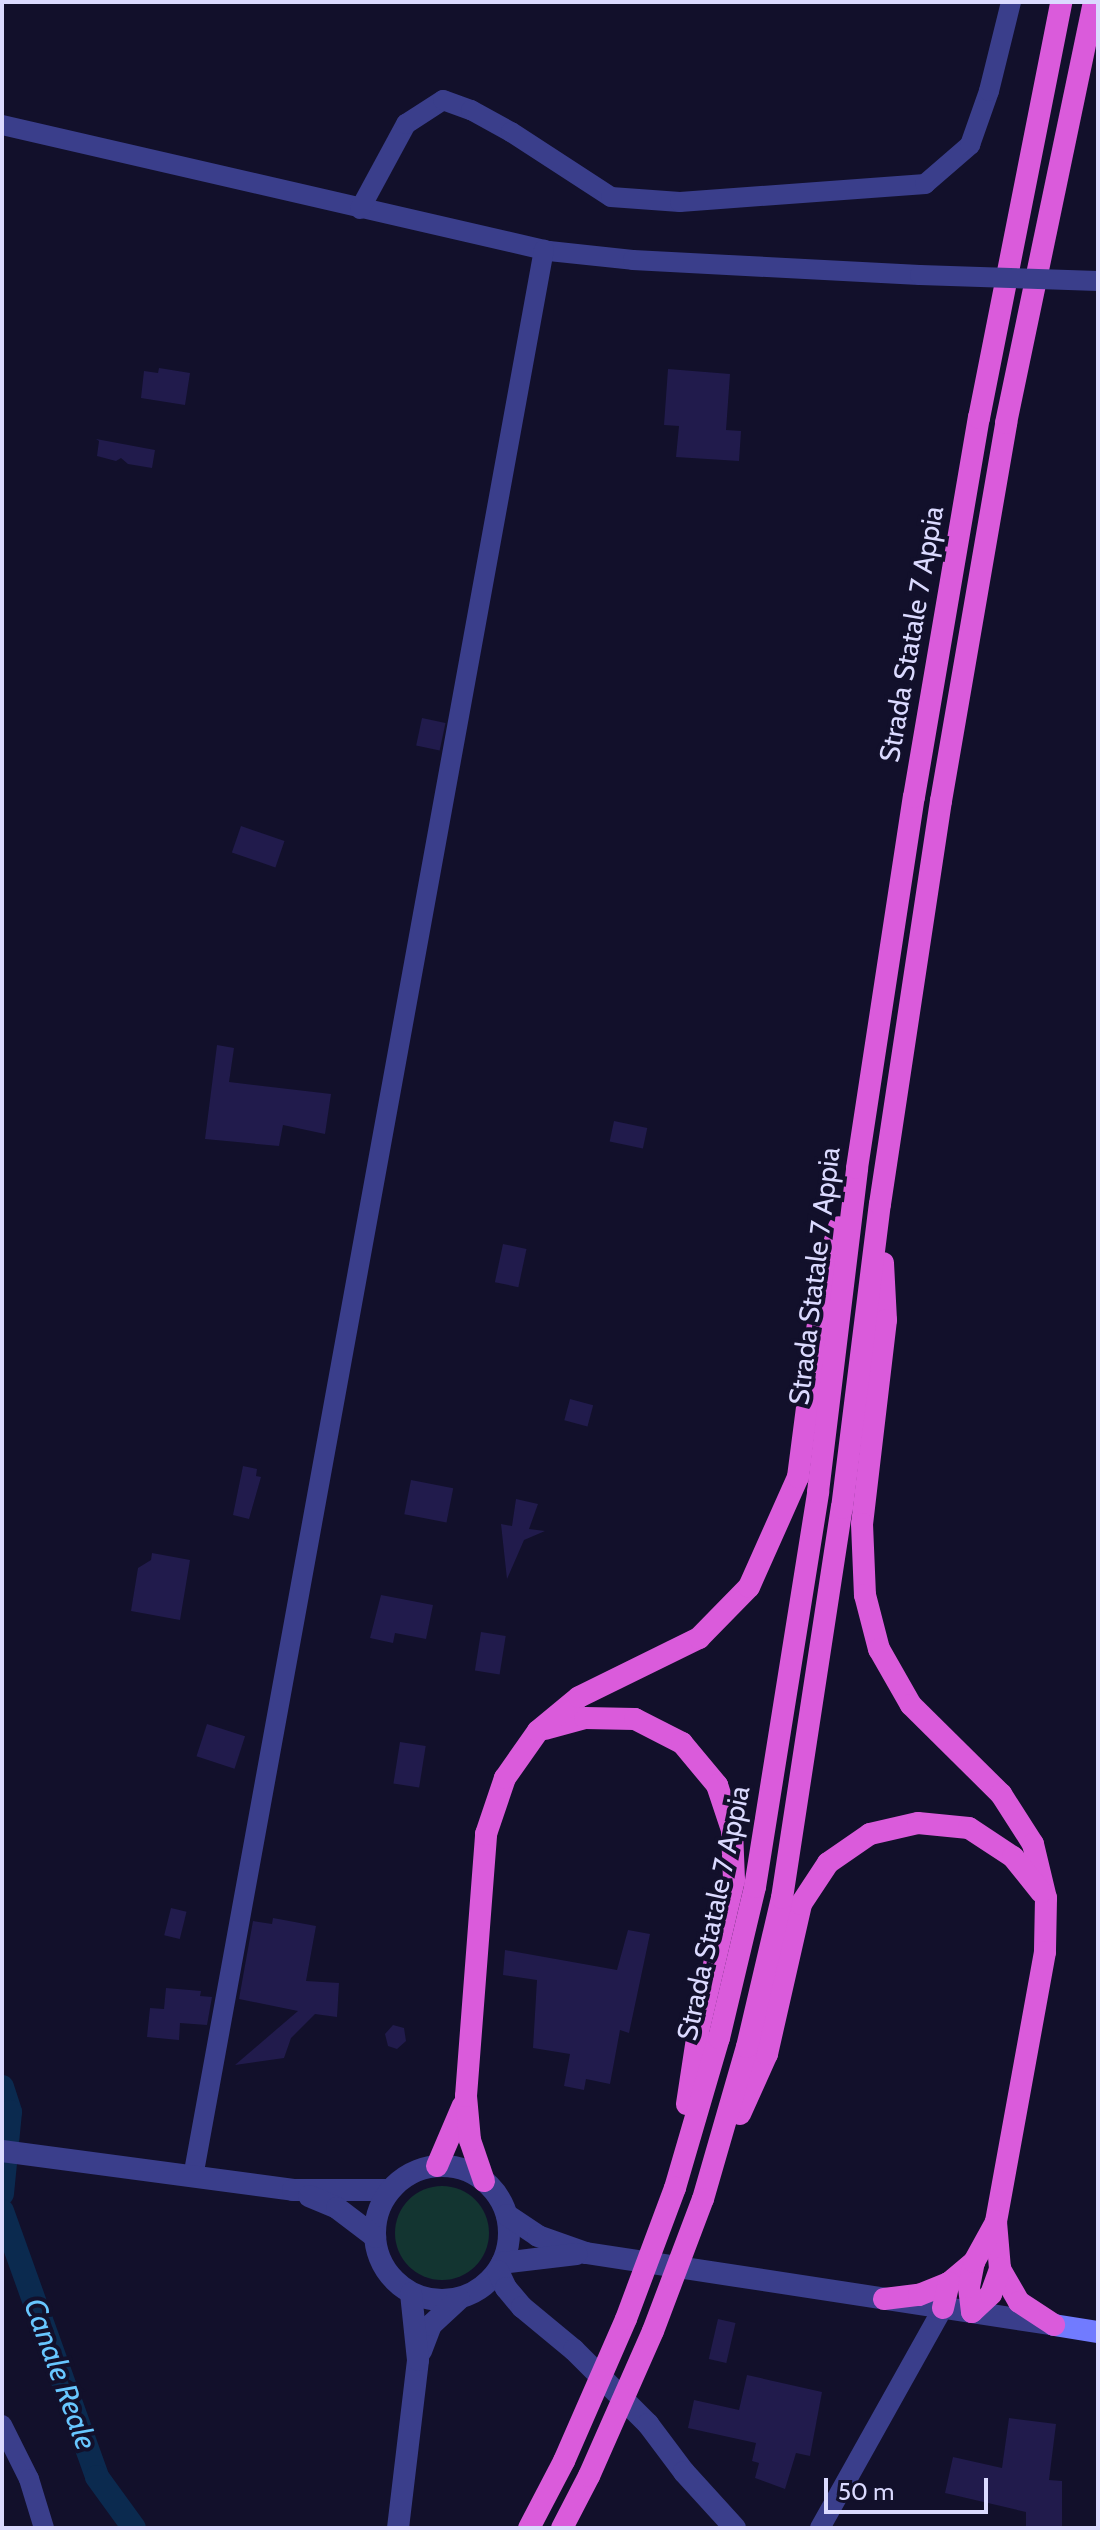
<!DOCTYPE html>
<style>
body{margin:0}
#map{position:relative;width:1100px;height:2530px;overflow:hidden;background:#12102b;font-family:Cabin,sans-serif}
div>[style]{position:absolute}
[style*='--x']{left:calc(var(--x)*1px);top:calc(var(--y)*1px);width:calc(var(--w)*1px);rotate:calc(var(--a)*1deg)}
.green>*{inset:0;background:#133531}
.round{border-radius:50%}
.canal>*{height:24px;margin:-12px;padding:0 12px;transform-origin:12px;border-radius:12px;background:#0b2a4f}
.building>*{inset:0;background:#211b4c;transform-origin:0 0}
.minor>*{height:20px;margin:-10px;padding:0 10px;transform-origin:10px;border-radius:10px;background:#3a3e8b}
.tertiary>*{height:22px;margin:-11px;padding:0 11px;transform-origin:11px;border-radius:11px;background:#3a3e8b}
.tertiary>.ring{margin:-11px;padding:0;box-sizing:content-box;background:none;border:22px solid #3a3e8b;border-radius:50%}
.secondary>*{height:22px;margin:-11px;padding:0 11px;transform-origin:11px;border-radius:11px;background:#717bff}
.trunk>*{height:22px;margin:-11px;padding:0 11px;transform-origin:11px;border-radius:11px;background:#da5bdb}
.minor-bridge>*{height:20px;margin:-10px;padding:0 10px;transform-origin:10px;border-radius:10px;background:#3a3e8b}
.trunk-bridge>*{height:22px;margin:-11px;padding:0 11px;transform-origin:11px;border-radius:11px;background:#da5bdb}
span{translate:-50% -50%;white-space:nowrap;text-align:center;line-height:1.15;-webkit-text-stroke:8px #12102b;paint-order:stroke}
.street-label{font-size:28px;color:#dbdaff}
.water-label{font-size:30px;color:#68c7ff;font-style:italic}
.frame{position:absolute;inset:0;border:4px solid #dbdaff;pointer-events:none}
.scale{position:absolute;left:824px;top:2478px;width:164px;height:36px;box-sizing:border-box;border:4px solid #dbdaff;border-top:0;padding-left:10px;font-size:24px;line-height:28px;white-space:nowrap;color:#dbdaff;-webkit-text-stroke:6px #12102b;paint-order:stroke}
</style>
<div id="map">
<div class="green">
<i class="round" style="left:395px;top:2186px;width:94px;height:94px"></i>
</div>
<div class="canal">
<i style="--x:2;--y:2087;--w:26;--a:72"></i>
<i style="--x:10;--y:2112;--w:82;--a:95.6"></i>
<i style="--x:2;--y:2211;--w:282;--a:70.3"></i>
<i style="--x:97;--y:2477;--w:63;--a:54"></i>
</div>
<div class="building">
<i style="clip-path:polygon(159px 368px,190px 373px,185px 405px,141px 398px,144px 371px,158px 373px)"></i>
<i style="clip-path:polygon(668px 369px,730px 374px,726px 430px,741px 431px,739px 461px,676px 457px,679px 426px,664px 425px)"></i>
<i style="clip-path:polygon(96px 439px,155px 450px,152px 468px,128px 464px,121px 458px,116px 461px,97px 456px,99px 441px)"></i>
<i style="left:422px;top:718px;width:24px;height:28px;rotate:12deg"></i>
<i style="left:241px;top:826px;width:46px;height:28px;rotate:19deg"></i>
<i style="clip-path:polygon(217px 1045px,234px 1048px,229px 1082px,331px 1094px,325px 1134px,283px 1125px,279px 1146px,205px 1139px)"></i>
<i style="left:614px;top:1121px;width:34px;height:21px;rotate:12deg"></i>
<i style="left:503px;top:1244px;width:24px;height:39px;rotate:12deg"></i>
<i style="left:570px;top:1399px;width:24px;height:22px;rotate:15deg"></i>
<i style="clip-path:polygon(243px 1466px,257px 1469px,256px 1476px,261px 1477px,249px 1519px,233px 1515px)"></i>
<i style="left:411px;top:1480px;width:43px;height:35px;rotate:11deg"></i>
<i style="clip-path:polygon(516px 1499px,538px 1504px,529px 1529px,545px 1531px,524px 1540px,507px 1579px,501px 1524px,512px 1526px)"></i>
<i style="clip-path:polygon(152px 1553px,190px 1560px,180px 1620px,131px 1611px,138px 1568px,151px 1560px)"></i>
<i style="clip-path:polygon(381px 1595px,433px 1605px,426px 1639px,395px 1633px,393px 1643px,370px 1638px)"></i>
<i style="left:481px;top:1632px;width:25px;height:39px;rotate:9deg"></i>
<i style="left:207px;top:1724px;width:40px;height:34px;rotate:18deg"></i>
<i style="left:400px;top:1742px;width:26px;height:42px;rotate:9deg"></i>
<i style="left:171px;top:1908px;width:16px;height:28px;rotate:14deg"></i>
<i style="clip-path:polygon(273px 1918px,316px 1926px,306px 1981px,339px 1983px,337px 2017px,315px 2014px,291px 2038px,284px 2058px,235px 2065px,298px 2011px,239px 1999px,253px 1921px,272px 1924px)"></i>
<i style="clip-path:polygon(628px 1930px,650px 1934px,629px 2033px,620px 2030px,610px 2084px,586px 2079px,584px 2090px,564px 2086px,570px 2054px,533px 2048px,537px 1980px,503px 1975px,505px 1950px,617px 1970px)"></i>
<i style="clip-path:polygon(166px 1988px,201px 1991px,200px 1996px,212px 1997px,207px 2025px,180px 2023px,179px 2040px,147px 2037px,150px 2008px,164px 2009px)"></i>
<i style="clip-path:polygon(393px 2025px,404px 2028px,406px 2041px,397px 2049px,388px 2046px,385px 2034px)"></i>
<i style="left:718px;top:2319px;width:18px;height:41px;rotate:13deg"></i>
<i style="clip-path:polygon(747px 2375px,822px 2392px,810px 2456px,796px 2453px,785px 2489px,755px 2478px,759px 2463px,752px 2461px,756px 2443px,688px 2428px,694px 2400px,739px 2410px)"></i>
<i style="clip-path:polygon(1009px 2418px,1056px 2424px,1049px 2480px,1062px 2481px,1062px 2528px,1026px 2528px,1026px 2512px,945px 2493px,953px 2457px,1002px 2468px)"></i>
</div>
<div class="minor">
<i style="--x:2;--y:125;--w:561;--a:12.97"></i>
<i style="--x:549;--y:251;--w:84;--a:6.1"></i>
<i style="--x:633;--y:260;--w:287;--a:3"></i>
<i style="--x:360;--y:209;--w:97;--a:-61.6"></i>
<i style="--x:406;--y:124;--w:44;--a:-33"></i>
<i style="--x:443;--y:100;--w:30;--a:20"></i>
<i style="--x:471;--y:110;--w:46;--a:28.8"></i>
<i style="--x:511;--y:132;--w:119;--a:33"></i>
<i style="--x:611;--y:197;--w:69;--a:4.1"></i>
<i style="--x:680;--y:202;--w:246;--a:-4.2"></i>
<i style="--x:925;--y:184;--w:60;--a:-40.9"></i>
<i style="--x:970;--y:145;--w:57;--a:-70.6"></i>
<i style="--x:989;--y:91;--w:92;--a:-76.1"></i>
<i style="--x:193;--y:2177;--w:1959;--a:-79.68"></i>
<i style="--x:2;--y:2425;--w:60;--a:63.4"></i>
<i style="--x:29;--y:2479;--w:51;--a:73"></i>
<i style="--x:820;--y:2528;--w:252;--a:-60.8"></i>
</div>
<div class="tertiary">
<i style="--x:2;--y:2151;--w:294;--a:7.6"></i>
<i style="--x:293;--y:2190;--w:97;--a:0"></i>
<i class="ring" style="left:375px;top:2166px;width:112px;height:112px"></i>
<i style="--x:309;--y:2196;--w:30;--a:23"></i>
<i style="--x:337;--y:2208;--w:48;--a:37.3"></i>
<i style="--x:507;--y:2215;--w:37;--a:34"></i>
<i style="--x:538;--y:2236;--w:51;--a:19.5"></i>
<i style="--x:586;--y:2253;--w:474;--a:8.7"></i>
<i style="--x:502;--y:2263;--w:75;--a:-6.9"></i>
<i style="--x:498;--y:2271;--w:19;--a:65"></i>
<i style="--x:506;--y:2288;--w:25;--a:50"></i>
<i style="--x:522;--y:2307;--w:67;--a:39.6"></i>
<i style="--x:574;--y:2350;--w:105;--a:45"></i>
<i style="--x:648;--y:2424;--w:60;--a:53.1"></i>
<i style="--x:684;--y:2472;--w:76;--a:47.7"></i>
<i style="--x:421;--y:2351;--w:28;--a:-69"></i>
<i style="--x:431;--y:2325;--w:38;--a:-43"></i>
<i style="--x:398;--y:2528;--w:169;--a:-83.2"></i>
<i style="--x:418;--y:2360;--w:67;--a:-96"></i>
</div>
<div class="secondary">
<i style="--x:1054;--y:2325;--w:45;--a:9"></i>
</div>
<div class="trunk">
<i style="--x:883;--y:1263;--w:57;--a:87"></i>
<i style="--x:886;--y:1320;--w:205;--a:96.7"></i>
<i style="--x:862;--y:1524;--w:71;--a:87.6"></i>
<i style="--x:865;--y:1595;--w:56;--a:75.5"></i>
<i style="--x:879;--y:1649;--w:64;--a:60.3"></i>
<i style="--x:911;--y:1705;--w:127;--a:44.7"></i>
<i style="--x:1001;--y:1794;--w:59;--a:57.4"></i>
<i style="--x:1033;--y:1844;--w:56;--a:76.5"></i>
<i style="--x:1046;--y:1898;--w:54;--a:91.1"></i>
<i style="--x:1045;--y:1952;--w:274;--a:100.3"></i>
<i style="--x:996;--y:2222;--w:47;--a:85.1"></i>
<i style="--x:1000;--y:2269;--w:38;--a:60"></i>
<i style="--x:1019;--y:2302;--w:42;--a:33.3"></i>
<i style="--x:545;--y:1729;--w:41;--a:-15.4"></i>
<i style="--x:585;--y:1718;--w:50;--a:1.1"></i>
<i style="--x:635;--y:1719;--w:53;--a:27.1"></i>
<i style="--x:682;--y:1743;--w:55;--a:50.2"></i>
<i style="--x:717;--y:1785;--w:47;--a:71.6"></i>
<i style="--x:732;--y:1830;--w:50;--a:87.7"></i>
<i style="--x:734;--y:1880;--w:156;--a:103.3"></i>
<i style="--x:698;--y:2032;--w:73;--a:98.7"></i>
<i style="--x:740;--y:2114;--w:66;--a:-65.8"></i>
<i style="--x:767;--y:2054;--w:154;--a:-77.2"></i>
<i style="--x:801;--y:1904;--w:49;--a:-56.6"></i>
<i style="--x:828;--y:1863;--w:51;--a:-34.6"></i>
<i style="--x:870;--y:1834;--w:49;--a:-12.9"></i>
<i style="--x:918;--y:1823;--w:51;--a:5.6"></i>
<i style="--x:969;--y:1828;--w:53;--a:33.4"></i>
<i style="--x:1013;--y:1857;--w:45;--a:51.3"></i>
<i style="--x:437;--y:2166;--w:66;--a:-66.9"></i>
<i style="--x:484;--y:2181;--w:43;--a:-108.9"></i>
<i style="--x:470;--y:2140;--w:44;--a:-95.2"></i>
<i style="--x:466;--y:2096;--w:263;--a:-85.6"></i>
<i style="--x:486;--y:1834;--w:59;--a:-71.3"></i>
<i style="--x:505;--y:1778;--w:57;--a:-54.9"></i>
<i style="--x:538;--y:1731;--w:53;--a:-39.7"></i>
<i style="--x:579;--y:1697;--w:134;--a:-26.2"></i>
<i style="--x:699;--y:1638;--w:71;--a:-45.6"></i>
<i style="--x:749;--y:1587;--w:120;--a:-66"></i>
<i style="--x:798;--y:1477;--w:202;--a:-82.6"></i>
<i style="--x:824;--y:1277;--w:52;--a:-73.3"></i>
<i style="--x:675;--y:2188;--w:156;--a:-73.7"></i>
<i style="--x:719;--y:2038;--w:155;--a:-76.6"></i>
<i style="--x:755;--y:1887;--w:400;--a:-80.9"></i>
<i style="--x:818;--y:1492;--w:326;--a:-83.1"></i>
<i style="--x:857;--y:1168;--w:375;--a:-81.3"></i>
<i style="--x:914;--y:797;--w:385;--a:-80.3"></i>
<i style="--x:979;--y:418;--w:424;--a:-78.8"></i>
<i style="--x:703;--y:2199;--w:158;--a:-73.9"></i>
<i style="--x:747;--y:2047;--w:153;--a:-76.8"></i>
<i style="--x:782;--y:1898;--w:395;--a:-81.3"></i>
<i style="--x:842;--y:1508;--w:306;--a:-82.9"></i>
<i style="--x:880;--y:1204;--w:408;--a:-81.4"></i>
<i style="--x:941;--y:801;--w:384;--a:-80.2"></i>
<i style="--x:1006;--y:423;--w:430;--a:-78.2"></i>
<i style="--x:884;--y:2299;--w:35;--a:-7"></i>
<i style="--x:919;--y:2295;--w:32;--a:-22"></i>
<i style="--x:949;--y:2283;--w:33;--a:-40"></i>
<i style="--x:943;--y:2308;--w:26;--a:-77"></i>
<i style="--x:972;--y:2312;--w:25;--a:-97"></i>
<i style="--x:969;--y:2287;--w:25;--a:-79"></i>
<i style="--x:974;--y:2262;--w:46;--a:-61.2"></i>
<i style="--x:972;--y:2312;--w:26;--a:-43"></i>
<i style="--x:991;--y:2294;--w:27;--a:-70"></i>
<i style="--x:529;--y:2528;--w:76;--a:-62.4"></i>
<i style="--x:562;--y:2528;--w:59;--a:-62.6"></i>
</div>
<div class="minor-bridge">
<i style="--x:920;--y:275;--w:178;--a:1.9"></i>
</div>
<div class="trunk-bridge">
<i style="--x:564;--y:2461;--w:155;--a:-66.4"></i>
<i style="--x:626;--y:2319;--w:140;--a:-69.5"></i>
<i style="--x:589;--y:2476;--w:158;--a:-66.2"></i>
<i style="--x:653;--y:2331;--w:141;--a:-69.3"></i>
</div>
<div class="street-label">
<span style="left:911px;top:634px;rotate:-80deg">Strada Statale 7 Appia</span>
<span style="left:814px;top:1276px;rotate:-83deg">Strada Statale 7 Appia</span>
<span style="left:713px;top:1913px;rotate:-78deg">Strada Statale 7 Appia</span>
</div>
<div class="water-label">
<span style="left:60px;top:2374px;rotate:70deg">Canale Reale</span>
</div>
<div class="frame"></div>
<div class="scale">50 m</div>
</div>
